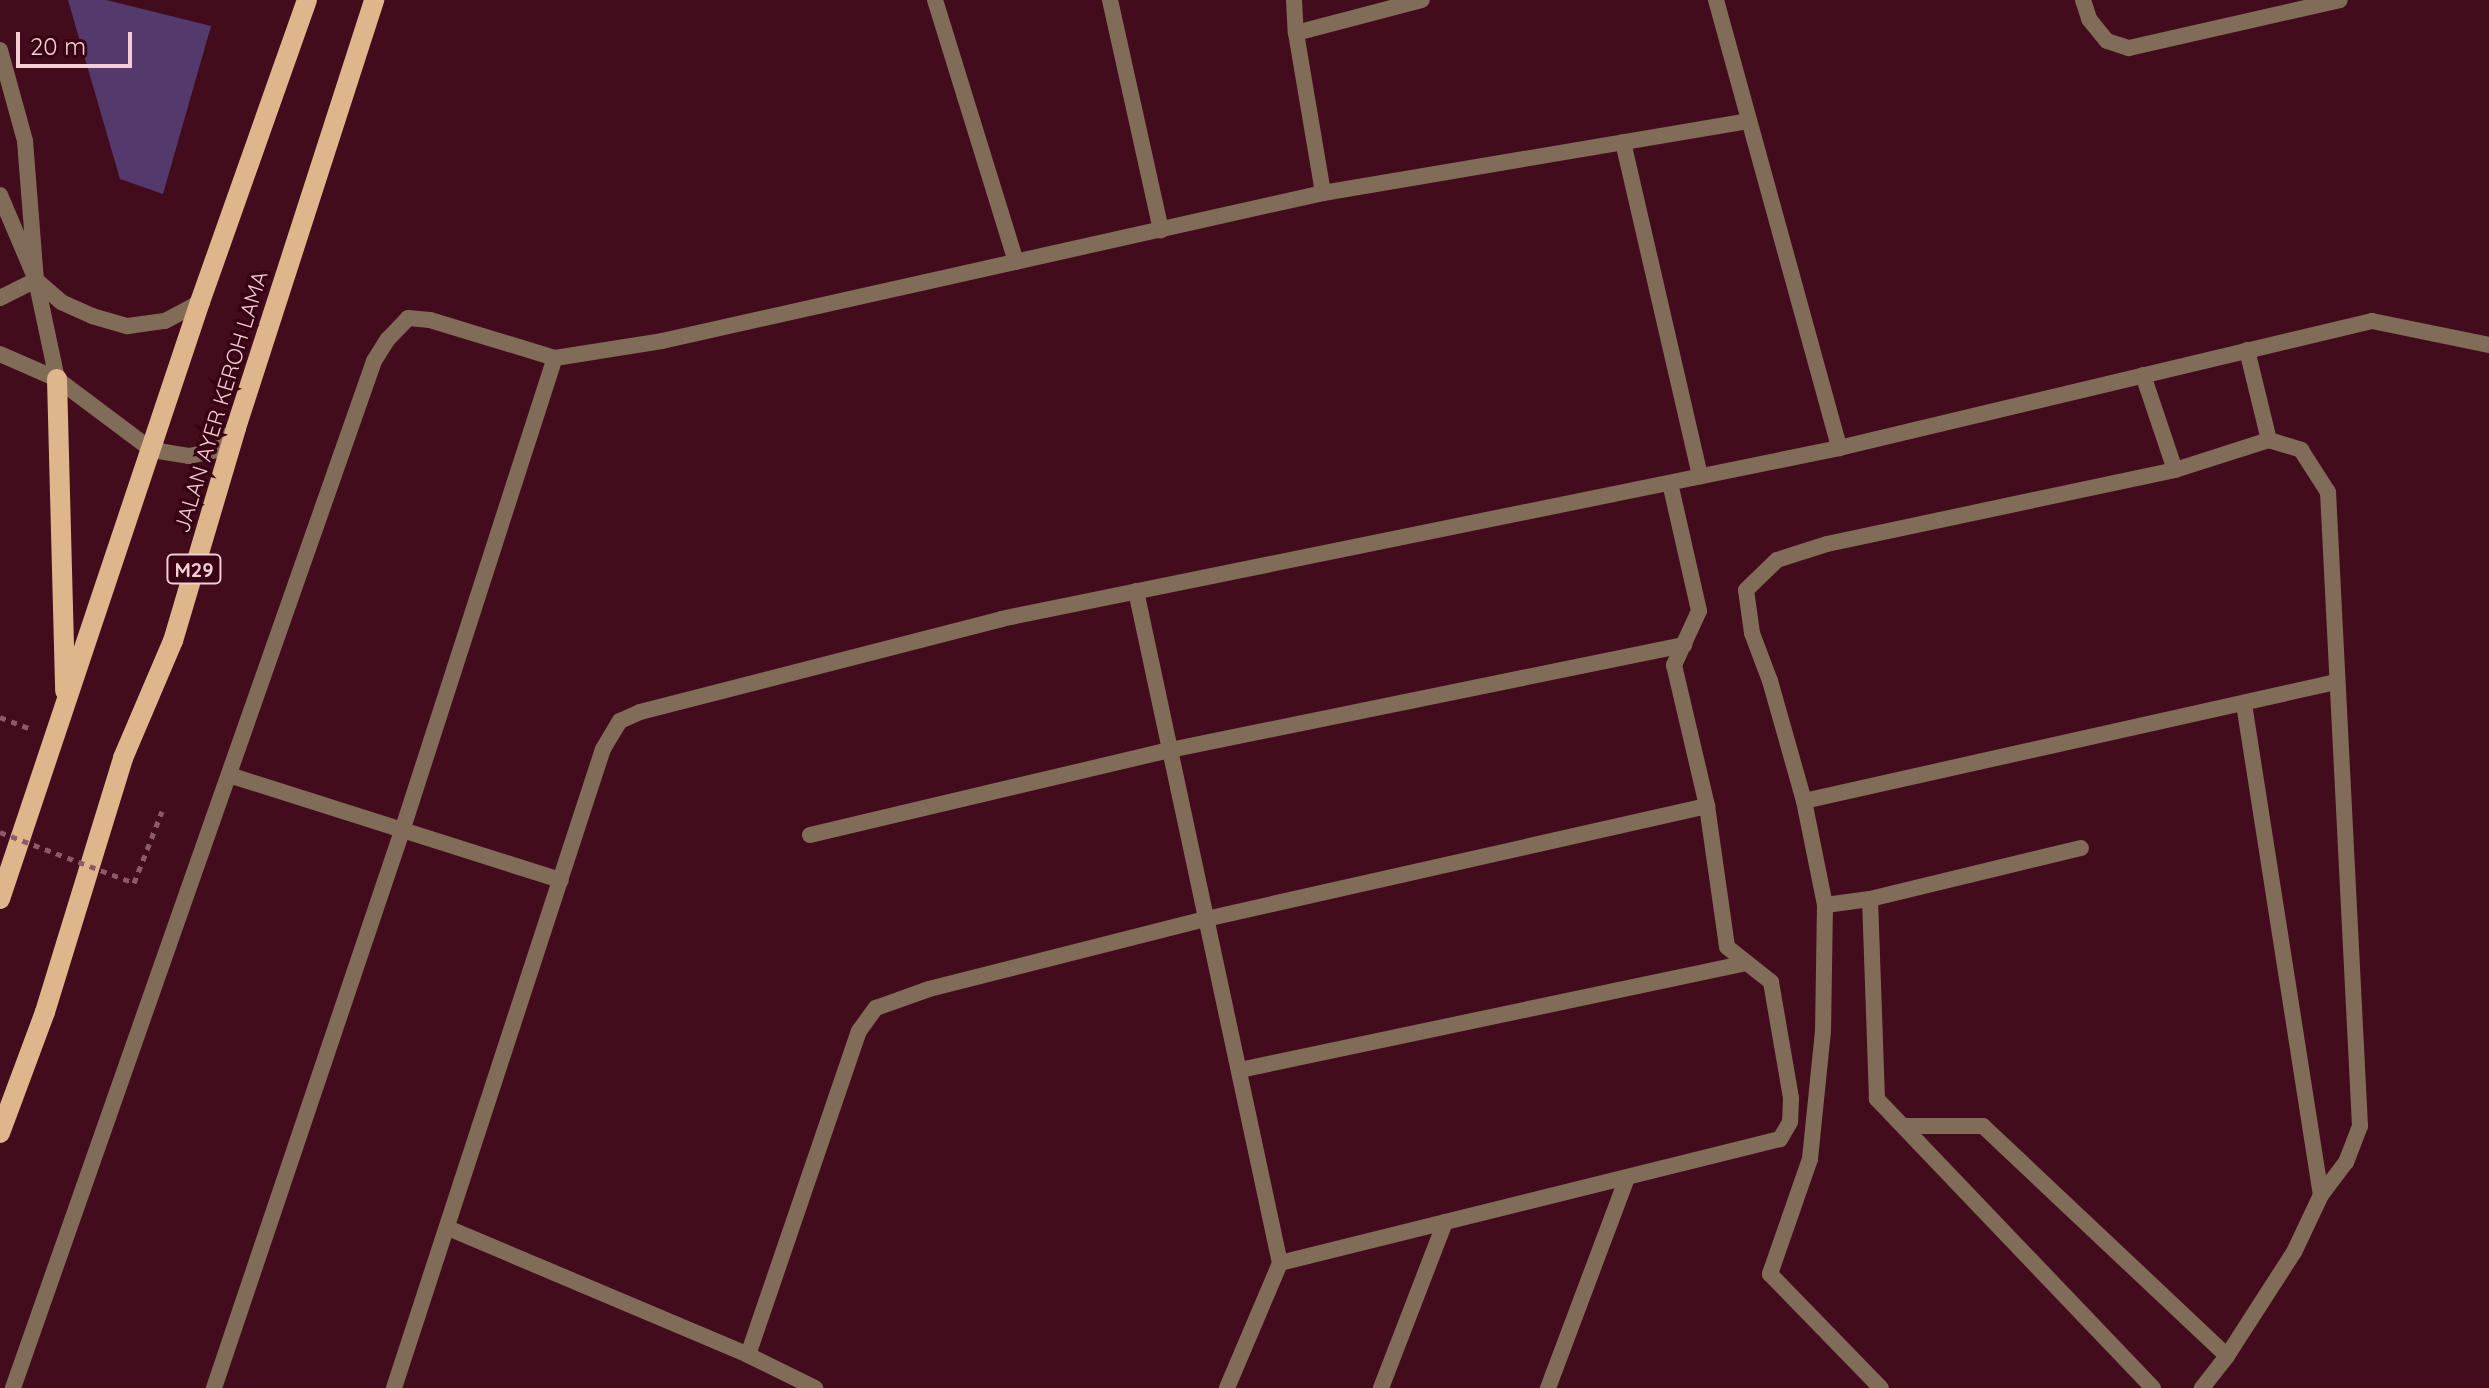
<!DOCTYPE html>
<style>
body{margin:0}
#map{position:relative;width:2489px;height:1388px;overflow:hidden;background:#430c1d;font-family:Quicksand,sans-serif}
div>[style]{position:absolute}
[style*='--x']{left:calc(var(--x)*1px);top:calc(var(--y)*1px);width:calc(var(--w)*1px);rotate:calc(var(--a)*1deg)}
.water>*{inset:0;background:#543a6c}
.path>*{height:5px;margin-top:-2.5px;transform-origin:0;background:repeating-linear-gradient(90deg,#8b5b68 0 6px,transparent 0 12px)}
.service>*{height:16px;margin:-8px;padding:0 8px;transform-origin:8px;border-radius:8px;background:#816c58}
.minor>*{height:16px;margin:-8px;padding:0 8px;transform-origin:8px;border-radius:8px;background:#816c58}
.primary>*{height:20px;margin:-10px;padding:0 10px;transform-origin:10px;border-radius:10px;background:#dfb58b}
.path-bridge>*{height:5px;margin-top:-2.5px;transform-origin:0;background:repeating-linear-gradient(90deg,#8b5b68 0 6px,transparent 0 12px)}
span{translate:-50% -50%;white-space:nowrap;text-align:center;line-height:1.15;-webkit-text-stroke:7px #380114;paint-order:stroke}
.shield-label span{padding:2px 6px;background:#380114;border:2px solid;border-radius:6px;-webkit-text-stroke-width:0}
.shield-label{font-size:20px;color:#f3ced4;font-weight:700}
.street-label{font-size:22px;color:#f3ced4}
.scale{position:absolute;left:16px;top:32px;width:116px;height:36px;box-sizing:border-box;border:4px solid #f3ced4;border-top:0;padding-left:10px;font-size:24px;line-height:28px;white-space:nowrap;color:#f3ced4;-webkit-text-stroke:6px #380114;paint-order:stroke}
</style>
<div id="map">
<div class="water">
<i style="clip-path:polygon(68px 0,106px 0,211px 26px,163px 194px,120px 179px)"></i>
</div>
<div class="path">
<i style="--x:0;--y:717;--w:31;--a:21"></i>
</div>
<div class="service">
<i style="--x:1110;--y:0;--w:236;--a:77.5"></i>
<i style="--x:1296;--y:33;--w:130;--a:-14.7"></i>
<i style="--x:2247;--y:350;--w:93;--a:76.3"></i>
<i style="--x:2143;--y:375;--w:100;--a:71.4"></i>
<i style="--x:1670;--y:483;--w:131;--a:77.2"></i>
<i style="--x:1699;--y:611;--w:60;--a:114.8"></i>
<i style="--x:1674;--y:665;--w:145;--a:76.8"></i>
<i style="--x:1707;--y:806;--w:142;--a:81.9"></i>
<i style="--x:1727;--y:947;--w:56;--a:38.5"></i>
<i style="--x:1771;--y:982;--w:118;--a:80.2"></i>
<i style="--x:1791;--y:1098;--w:24;--a:92"></i>
<i style="--x:1790;--y:1122;--w:20;--a:120"></i>
<i style="--x:1136;--y:591;--w:687;--a:77.91"></i>
<i style="--x:2244;--y:704;--w:497;--a:81.1"></i>
<i style="--x:229;--y:775;--w:348;--a:17.6"></i>
<i style="--x:1804;--y:801;--w:545;--a:-12.61"></i>
<i style="--x:810;--y:835;--w:370;--a:-13.3"></i>
<i style="--x:1170;--y:750;--w:525;--a:-11.55"></i>
<i style="--x:1870;--y:899;--w:217;--a:-13.6"></i>
<i style="--x:1825;--y:905;--w:126;--a:90.9"></i>
<i style="--x:1823;--y:1031;--w:129;--a:95.8"></i>
<i style="--x:1810;--y:1159;--w:122;--a:109.2"></i>
<i style="--x:1770;--y:1274;--w:159;--a:45.8"></i>
<i style="--x:1240;--y:1070;--w:518;--a:-11.92"></i>
<i style="--x:1905;--y:1126;--w:78;--a:0"></i>
<i style="--x:1983;--y:1126;--w:335;--a:43.3"></i>
<i style="--x:214;--y:1388;--w:588;--a:-71.35"></i>
<i style="--x:402;--y:831;--w:497;--a:-72.1"></i>
<i style="--x:1381;--y:1388;--w:178;--a:-68.9"></i>
<i style="--x:2153;--y:1388;--w:400;--a:-133.7"></i>
<i style="--x:1877;--y:1099;--w:200;--a:-92"></i>
<i style="--x:1870;--y:899;--w:45;--a:172.4"></i>
<i style="--x:1825;--y:905;--w:106;--a:-101.4"></i>
<i style="--x:1804;--y:801;--w:125;--a:-105.8"></i>
<i style="--x:1770;--y:681;--w:51;--a:-110.6"></i>
<i style="--x:1752;--y:633;--w:43;--a:-97.9"></i>
<i style="--x:1746;--y:590;--w:43;--a:-44.1"></i>
<i style="--x:1777;--y:560;--w:52;--a:-17.7"></i>
<i style="--x:1827;--y:544;--w:356;--a:-12"></i>
<i style="--x:2175;--y:470;--w:99;--a:-17.7"></i>
<i style="--x:2269;--y:440;--w:34;--a:17"></i>
<i style="--x:2301;--y:450;--w:50;--a:57.3"></i>
<i style="--x:2328;--y:492;--w:635;--a:87.11"></i>
<i style="--x:2360;--y:1126;--w:39;--a:111"></i>
<i style="--x:2346;--y:1162;--w:41;--a:127.1"></i>
<i style="--x:2321;--y:1195;--w:63;--a:115.3"></i>
<i style="--x:2294;--y:1252;--w:124;--a:122.8"></i>
<i style="--x:2227;--y:1356;--w:41;--a:128"></i>
</div>
<div class="minor">
<i style="--x:935;--y:0;--w:274;--a:72.8"></i>
<i style="--x:1294;--y:0;--w:33;--a:87"></i>
<i style="--x:1296;--y:33;--w:162;--a:80.4"></i>
<i style="--x:1716;--y:0;--w:465;--a:74.6"></i>
<i style="--x:2083;--y:0;--w:20;--a:72"></i>
<i style="--x:2089;--y:19;--w:28;--a:51"></i>
<i style="--x:2107;--y:41;--w:23;--a:18"></i>
<i style="--x:2129;--y:48;--w:216;--a:-12.8"></i>
<i style="--x:0;--y:50;--w:94;--a:74.6"></i>
<i style="--x:25;--y:141;--w:139;--a:85.5"></i>
<i style="--x:36;--y:280;--w:101;--a:78"></i>
<i style="--x:1623;--y:142;--w:343;--a:77"></i>
<i style="--x:0;--y:195;--w:92;--a:67"></i>
<i style="--x:36;--y:280;--w:33;--a:41"></i>
<i style="--x:61;--y:302;--w:34;--a:24"></i>
<i style="--x:92;--y:316;--w:37;--a:16"></i>
<i style="--x:128;--y:326;--w:37;--a:-8"></i>
<i style="--x:165;--y:321;--w:40;--a:-28"></i>
<i style="--x:0;--y:298;--w:40;--a:-26.6"></i>
<i style="--x:0;--y:354;--w:62;--a:23.7"></i>
<i style="--x:57;--y:379;--w:119;--a:36.8"></i>
<i style="--x:152;--y:450;--w:37;--a:9"></i>
<i style="--x:189;--y:456;--w:29;--a:-12"></i>
<i style="--x:217;--y:450;--w:23;--a:-50"></i>
<i style="--x:448;--y:1228;--w:326;--a:22.9"></i>
<i style="--x:748;--y:1355;--w:75;--a:26.2"></i>
<i style="--x:748;--y:1355;--w:342;--a:-71.1"></i>
<i style="--x:859;--y:1031;--w:29;--a:-54"></i>
<i style="--x:876;--y:1008;--w:56;--a:-19.7"></i>
<i style="--x:929;--y:989;--w:286;--a:-14.2"></i>
<i style="--x:1206;--y:919;--w:514;--a:-12.71"></i>
<i style="--x:13;--y:1388;--w:1089;--a:-70.63"></i>
<i style="--x:374;--y:361;--w:26;--a:-58"></i>
<i style="--x:388;--y:339;--w:29;--a:-46"></i>
<i style="--x:408;--y:318;--w:22;--a:5"></i>
<i style="--x:430;--y:320;--w:131;--a:16.9"></i>
<i style="--x:555;--y:358;--w:108;--a:-9"></i>
<i style="--x:662;--y:341;--w:677;--a:-12.62"></i>
<i style="--x:1323;--y:193;--w:431;--a:-9.6"></i>
<i style="--x:394;--y:1388;--w:672;--a:-71.89"></i>
<i style="--x:603;--y:749;--w:33;--a:-59"></i>
<i style="--x:620;--y:721;--w:22;--a:-24"></i>
<i style="--x:640;--y:712;--w:373;--a:-14.4"></i>
<i style="--x:1001;--y:619;--w:855;--a:-11.53"></i>
<i style="--x:1839;--y:448;--w:548;--a:-13.4"></i>
<i style="--x:2372;--y:321;--w:119;--a:11.6"></i>
<i style="--x:1227;--y:1388;--w:136;--a:-67"></i>
<i style="--x:1280;--y:1263;--w:515;--a:-13.93"></i>
<i style="--x:1548;--y:1388;--w:224;--a:-69.4"></i>
</div>
<div class="primary">
<i style="--x:57;--y:379;--w:312;--a:88.5"></i>
<i style="--x:0;--y:899;--w:630;--a:-71.48"></i>
<i style="--x:200;--y:302;--w:320;--a:-70.5"></i>
<i style="--x:0;--y:1133;--w:129;--a:-69.6"></i>
<i style="--x:45;--y:1012;--w:266;--a:-72.9"></i>
<i style="--x:123;--y:758;--w:127;--a:-66.9"></i>
<i style="--x:173;--y:641;--w:222;--a:-73.5"></i>
<i style="--x:236;--y:428;--w:450;--a:-72.1"></i>
</div>
<div class="path-bridge">
<i style="--x:0;--y:832;--w:143;--a:20.8"></i>
<i style="--x:134;--y:883;--w:77;--a:-68.7"></i>
</div>
<div class="shield-label">
<span style="left:194px;top:569px">M29</span>
</div>
<div class="street-label">
<span style="left:221px;top:402px;rotate:-73deg">JALAN AYER KEROH LAMA</span>
</div>
<div class="scale">20 m</div>
</div>
